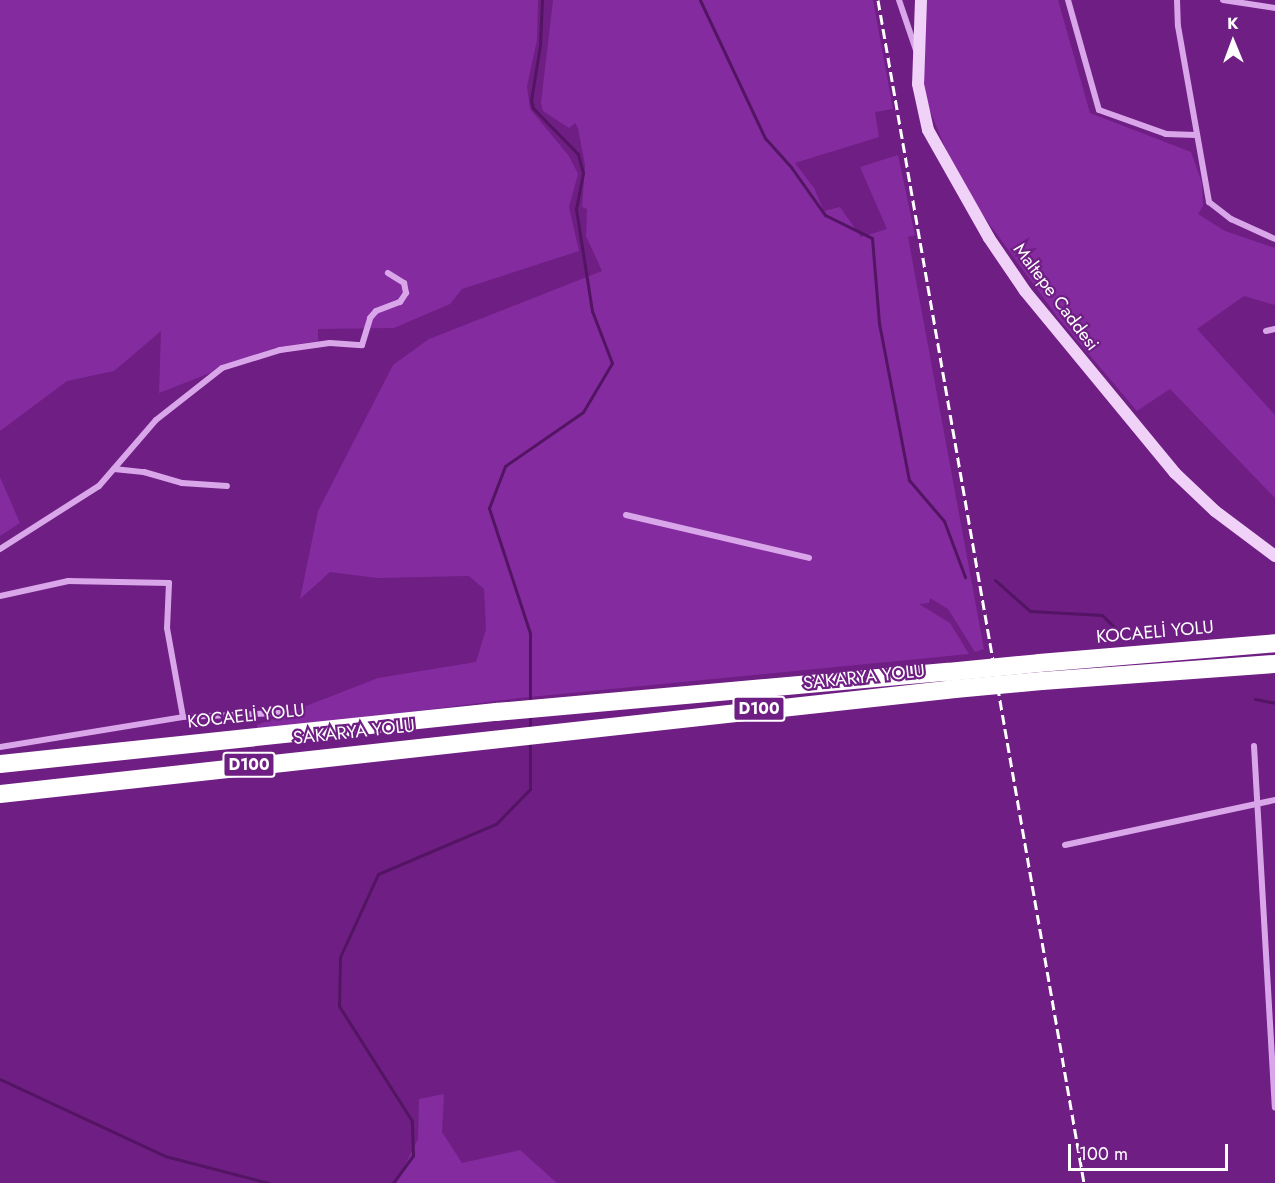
<!DOCTYPE html>
<meta charset="utf-8">
<style>
body{margin:0}
#map{position:relative;width:1275px;height:1183px;overflow:hidden;background:#6f1e84;font-family:Jost,sans-serif}
div>[style]{position:absolute}
[style*='--x']{left:calc(var(--x)*1px);top:calc(var(--y)*1px);width:calc(var(--w)*1px);rotate:calc(var(--a)*1deg)}
.green>*{inset:0;background:#842b9f}
.stream>*{height:3px;margin:-1.5px;padding:0 1.5px;transform-origin:1.5px;border-radius:1.5px;background:#531563}
.street>*{height:6px;margin:-3px;padding:0 3px;transform-origin:3px;border-radius:3px;background:#daa6ea}
.secondary>*{height:12px;margin:-6px;padding:0 6px;transform-origin:6px;border-radius:6px;background:#f0d1f7}
.highway>*{height:18px;margin:-9px;padding:0 9px;transform-origin:9px;border-radius:9px;background:#fff}
.rail>*{height:3px;margin-top:-1.5px;transform-origin:0;background:repeating-linear-gradient(90deg,#fff 0 10px,transparent 0 14.5px)}
.highway-bridge>*{height:18px;margin:-9px;padding:0 9px;transform-origin:9px;border-radius:9px;background:#fff}
span{translate:-50% -50%;white-space:nowrap;text-align:center;line-height:1.15;-webkit-text-stroke:4.5px #6f1e84;paint-order:stroke}
.shield-label span{padding:2px 4px;background:#6f1e84;border:2px solid;border-radius:4px;-webkit-text-stroke-width:0}
.shield-label{font-size:16px;color:#fff;font-weight:700}
.street-label{font-size:18px;color:#fff}
.north{position:absolute;left:1203px;top:12px;width:60px;height:60px;-webkit-text-stroke:4px #6f1e84;paint-order:stroke;rotate:359deg;font-size:16px;font-weight:700;line-height:24px;text-align:center;color:#fff}
.north::after{content:'';display:block;margin:auto;width:21px;height:27px;background:#fff;clip-path:polygon(50% 0,100% 100%,50% 72%,0 100%)}
.scale{position:absolute;left:1068px;top:1144px;width:160px;height:27px;box-sizing:border-box;border:3px solid #fff;border-top:0;padding-left:8px;font-size:18px;line-height:21px;white-space:nowrap;color:#fff;-webkit-text-stroke:4px #6f1e84;paint-order:stroke}
</style>
<div id="map">
<div class="green">
<i style="clip-path:polygon(0 0,538px 0,537px 40px,527px 86px,530px 109px,569px 156px,578px 174px,569px 207px,579px 251px,462px 289px,450px 304px,394px 328px,318px 329px,318px 341px,274px 348px,159px 393px,161px 331px,114px 371px,67px 381px,0 431px)"></i>
<i style="clip-path:polygon(553px 0,873px 0,893px 109px,875px 112px,879px 137px,795px 163px,814px 188px,824px 211px,840px 207px,861px 237px,887px 229px,860px 167px,898px 155px,915px 235px,908px 237px,984px 649px,975px 652px,948px 609px,930px 598px,929px 603px,919px 604px,950px 623px,969px 654px,520px 698px,257px 731px,257px 725px,378px 678px,476px 662px,486px 629px,484px 589px,469px 576px,377px 578px,330px 572px,300px 599px,318px 511px,393px 365px,429px 339px,602px 271px,586px 236px,587px 209px,582px 207px,585px 165px,578px 128px,575px 123px,569px 128px,543px 111px,541px 103px)"></i>
<i style="clip-path:polygon(924px 0,1058px 0,1090px 113px,1191px 152px,1202px 183px,1203px 206px,1198px 214px,1225px 231px,1275px 248px,1275px 305px,1244px 296px,1197px 329px,1275px 415px,1275px 498px,1170px 389px,1137px 411px,1059px 319px,971px 199px,957px 177px,927px 103px,921px 55px)"></i>
<i style="clip-path:polygon(0 477px,20px 523px,0 536px)"></i>
<i style="clip-path:polygon(444px 1094px,442px 1132px,462px 1163px,520px 1150px,557px 1183px,396px 1183px,418px 1139px,419px 1099px)"></i>
</div>
<div class="stream">
<i style="--x:700;--y:0;--w:153;--a:64.8"></i>
<i style="--x:765;--y:138;--w:39;--a:48"></i>
<i style="--x:791;--y:167;--w:59;--a:54.7"></i>
<i style="--x:825;--y:215;--w:52;--a:26.1"></i>
<i style="--x:872;--y:238;--w:85;--a:85.3"></i>
<i style="--x:879;--y:323;--w:160;--a:79.2"></i>
<i style="--x:909;--y:480;--w:54;--a:49.5"></i>
<i style="--x:944;--y:521;--w:60;--a:69.4"></i>
<i style="--x:995;--y:580;--w:47;--a:41.5"></i>
<i style="--x:1030;--y:611;--w:72;--a:3.2"></i>
<i style="--x:1102;--y:615;--w:21;--a:45"></i>
<i style="--x:1255;--y:699;--w:20;--a:11"></i>
<i style="--x:530;--y:703;--w:70;--a:-90"></i>
<i style="--x:530;--y:633;--w:132;--a:-108.2"></i>
<i style="--x:489;--y:508;--w:45;--a:-69.1"></i>
<i style="--x:505;--y:466;--w:95;--a:-34.7"></i>
<i style="--x:583;--y:412;--w:57;--a:-59.4"></i>
<i style="--x:612;--y:363;--w:56;--a:-111"></i>
<i style="--x:592;--y:311;--w:103;--a:-98.9"></i>
<i style="--x:576;--y:209;--w:37;--a:-79"></i>
<i style="--x:583;--y:173;--w:20;--a:-105"></i>
<i style="--x:578;--y:154;--w:64;--a:-134.4"></i>
<i style="--x:533;--y:108;--w:8;--a:-104"></i>
<i style="--x:531;--y:100;--w:56;--a:-80.7"></i>
<i style="--x:540;--y:45;--w:45;--a:-87.5"></i>
<i style="--x:530;--y:716;--w:14;--a:90"></i>
<i style="--x:0;--y:1079;--w:182;--a:25"></i>
<i style="--x:165;--y:1156;--w:107;--a:14.6"></i>
<i style="--x:393;--y:1183;--w:34;--a:-54"></i>
<i style="--x:413;--y:1155;--w:34;--a:-92"></i>
<i style="--x:412;--y:1121;--w:136;--a:-122.4"></i>
<i style="--x:339;--y:1006;--w:49;--a:-88.8"></i>
<i style="--x:340;--y:957;--w:91;--a:-65.4"></i>
<i style="--x:378;--y:874;--w:128;--a:-23"></i>
<i style="--x:496;--y:824;--w:49;--a:-45.8"></i>
<i style="--x:530;--y:789;--w:46;--a:-90"></i>
</div>
<div class="street">
<i style="--x:899;--y:0;--w:53;--a:71.2"></i>
<i style="--x:1068;--y:0;--w:114;--a:74.3"></i>
<i style="--x:1099;--y:110;--w:71;--a:19.7"></i>
<i style="--x:1166;--y:134;--w:30;--a:2"></i>
<i style="--x:1177;--y:0;--w:26;--a:88"></i>
<i style="--x:1178;--y:26;--w:179;--a:80"></i>
<i style="--x:1209;--y:202;--w:28;--a:38"></i>
<i style="--x:1231;--y:219;--w:48;--a:24.4"></i>
<i style="--x:1223;--y:0;--w:53;--a:8.7"></i>
<i style="--x:1266;--y:331;--w:9;--a:-13"></i>
<i style="--x:114;--y:469;--w:30;--a:6"></i>
<i style="--x:144;--y:472;--w:40;--a:16"></i>
<i style="--x:182;--y:483;--w:45;--a:3.8"></i>
<i style="--x:626;--y:515;--w:188;--a:13.2"></i>
<i style="--x:0;--y:549;--w:117;--a:-32.5"></i>
<i style="--x:99;--y:486;--w:87;--a:-49.2"></i>
<i style="--x:156;--y:420;--w:84;--a:-38.2"></i>
<i style="--x:222;--y:368;--w:61;--a:-17.2"></i>
<i style="--x:280;--y:350;--w:50;--a:-8"></i>
<i style="--x:330;--y:343;--w:32;--a:4"></i>
<i style="--x:362;--y:345;--w:28;--a:-73"></i>
<i style="--x:370;--y:318;--w:9;--a:-49"></i>
<i style="--x:376;--y:311;--w:26;--a:-21"></i>
<i style="--x:400;--y:302;--w:11;--a:-56"></i>
<i style="--x:406;--y:293;--w:10;--a:-101"></i>
<i style="--x:404;--y:283;--w:19;--a:-148"></i>
<i style="--x:0;--y:596;--w:70;--a:-12.4"></i>
<i style="--x:68;--y:581;--w:101;--a:1.1"></i>
<i style="--x:169;--y:583;--w:45;--a:92.5"></i>
<i style="--x:167;--y:628;--w:90;--a:79.8"></i>
<i style="--x:1254;--y:746;--w:362;--a:86.7"></i>
<i style="--x:0;--y:747;--w:185;--a:-9.3"></i>
<i style="--x:183;--y:717;--w:96;--a:-2.4"></i>
<i style="--x:1065;--y:845;--w:215;--a:-12.1"></i>
</div>
<div class="secondary">
<i style="--x:921;--y:0;--w:84;--a:92"></i>
<i style="--x:918;--y:84;--w:47;--a:77.7"></i>
<i style="--x:928;--y:130;--w:124;--a:60.5"></i>
<i style="--x:989;--y:238;--w:64;--a:55.8"></i>
<i style="--x:1025;--y:291;--w:236;--a:50.5"></i>
<i style="--x:1175;--y:473;--w:55;--a:43.5"></i>
<i style="--x:1215;--y:511;--w:75;--a:36.9"></i>
</div>
<div class="highway">
<i style="--x:1039;--y:663;--w:237;--a:-4.8"></i>
<i style="--x:1042;--y:681;--w:234;--a:-4.2"></i>
<i style="--x:0;--y:764;--w:499;--a:-6"></i>
<i style="--x:496;--y:712;--w:454;--a:-5.1"></i>
<i style="--x:0;--y:794;--w:961;--a:-6.27"></i>
</div>
<div class="rail">
<i style="--x:878;--y:0;--w:1201;--a:80.12"></i>
</div>
<div class="highway-bridge">
<i style="--x:948;--y:672;--w:91;--a:-5.6"></i>
<i style="--x:955;--y:689;--w:87;--a:-5.3"></i>
</div>
<div class="shield-label">
<span style="left:759px;top:709px">D100</span>
<span style="left:249px;top:765px">D100</span>
</div>
<div class="street-label">
<span style="left:1056px;top:297px;rotate:53deg">Maltepe Caddesi</span>
<span style="left:1155px;top:632px;rotate:-5deg">KOCAELİ YOLU</span>
<span style="left:864px;top:677px;rotate:-6deg">SAKARYA YOLU</span>
<span style="left:246px;top:716px;rotate:-6deg">KOCAELİ YOLU</span>
<span style="left:354px;top:732px;rotate:-6deg">SAKARYA YOLU</span>
</div>
<div class="north">K</div>
<div class="scale">100 m</div>
</div>
